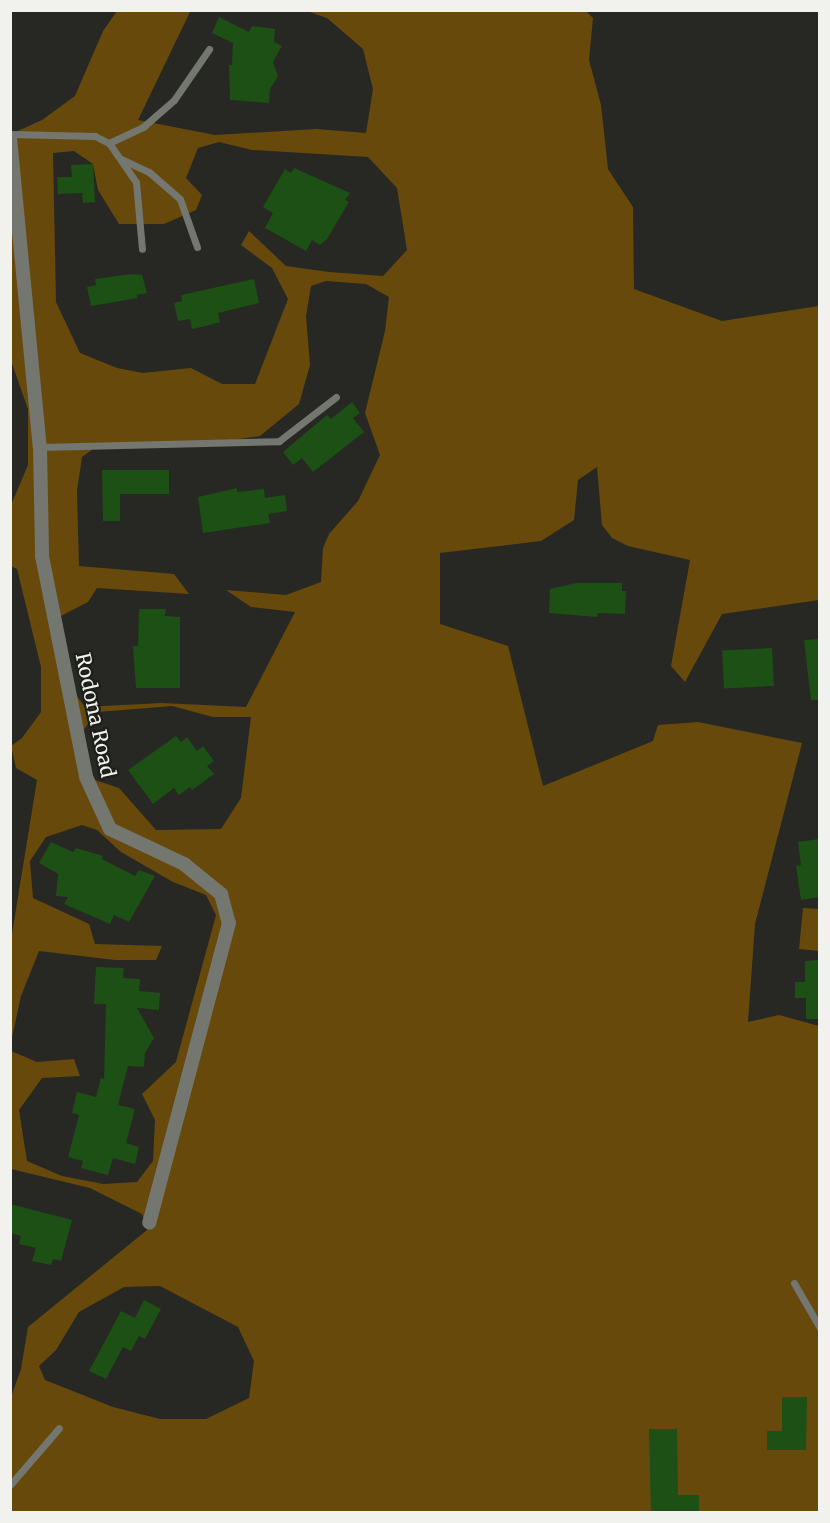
<!DOCTYPE html>
<style>
body{margin:0}
#map{position:relative;width:830px;height:1523px;overflow:hidden;background:#272823;font-family:Merriweather,serif}
div>[style]{position:absolute}
[style*='--x']{left:calc(var(--x)*1px);top:calc(var(--y)*1px);width:calc(var(--w)*1px);rotate:calc(var(--a)*1deg)}
.green>*{inset:0;background:#67490b}
.building>*{inset:0;background:#1c5014;transform-origin:0 0}
.service>*{height:7px;margin:-3.5px;padding:0 3.5px;transform-origin:3.5px;border-radius:3.5px;background:#747670}
.minor>*{height:14px;margin:-7px;padding:0 7px;transform-origin:7px;border-radius:7px;background:#747670}
span{translate:-50% -50%;white-space:nowrap;text-align:center;line-height:1.15;-webkit-text-stroke:4.5px #1d1f1a;paint-order:stroke}
.street-label{font-size:20px;color:#f1f2ee}
.frame{position:absolute;inset:0;border:12px solid #f1f2ee;pointer-events:none}
</style>
<div id="map">
<div class="green">
<i style="clip-path:polygon(evenodd,117px 11px,218px 11px,190px 12px,138px 120px,215px 135px,316px 129px,366px 133px,373px 89px,363px 49px,327px 18px,307px 11px,586px 11px,593px 18px,589px 60px,601px 105px,608px 169px,633px 207px,634px 289px,722px 321px,819px 306px,819px 600px,722px 614px,685px 682px,671px 666px,690px 560px,628px 546px,612px 538px,602px 525px,597px 467px,578px 480px,574px 520px,541px 541px,440px 553px,440px 624px,508px 646px,543px 786px,653px 741px,658px 725px,698px 722px,802px 743px,755px 924px,748px 1022px,779px 1015px,819px 1026px,819px 1512px,11px 1512px,11px 1397px,21px 1369px,28px 1327px,147px 1230px,142px 1214px,90px 1188px,11px 1169px,11px 1051px,37px 1062px,74px 1059px,80px 1076px,42px 1078px,19px 1110px,27px 1161px,62px 1176px,103px 1184px,137px 1182px,153px 1161px,155px 1120px,142px 1094px,176px 1062px,216px 915px,206px 895px,173px 882px,121px 852px,97px 830px,82px 825px,46px 837px,30px 861px,33px 898px,89px 924px,95px 944px,162px 946px,156px 960px,115px 960px,39px 951px,21px 996px,11px 1042px,11px 940px,37px 780px,16px 768px,11px 746px,22px 738px,41px 712px,41px 667px,17px 569px,11px 566px,11px 505px,28px 465px,28px 409px,11px 361px,11px 134px,42px 120px,75px 96px,103px 31px,117px 11px,219px 142px,252px 150px,368px 157px,397px 188px,407px 250px,383px 276px,329px 272px,286px 266px,249px 231px,241px 245px,272px 268px,288px 299px,255px 384px,222px 384px,191px 368px,143px 373px,117px 368px,80px 353px,56px 302px,53px 153px,74px 151px,93px 164px,98px 190px,119px 224px,164px 224px,196px 210px,202px 195px,186px 178px,198px 148px,219px 142px,117px 11px,326px 281px,366px 284px,389px 297px,385px 331px,365px 413px,380px 455px,358px 501px,329px 534px,323px 548px,321px 582px,286px 595px,226px 590px,251px 607px,295px 612px,246px 707px,162px 703px,85px 707px,71px 688px,55px 619px,88px 602px,97px 588px,189px 594px,174px 574px,79px 566px,77px 491px,82px 457px,100px 444px,219px 442px,260px 436px,299px 404px,310px 365px,306px 316px,311px 286px,326px 281px,117px 11px,172px 706px,213px 717px,251px 717px,241px 798px,221px 829px,156px 830px,119px 788px,86px 777px,80px 734px,98px 712px,172px 706px,117px 11px,160px 1286px,238px 1327px,254px 1361px,249px 1398px,206px 1419px,160px 1419px,113px 1407px,45px 1380px,39px 1366px,56px 1350px,79px 1312px,124px 1287px,160px 1286px)"></i>
<i style="clip-path:polygon(803px 908px,819px 909px,819px 951px,799px 949px)"></i>
</div>
<div class="building">
<i style="clip-path:polygon(219px 17px,249px 32px,252px 26px,275px 29px,274px 42px,282px 46px,273px 62px,278px 76px,270px 89px,269px 103px,230px 100px,229px 65px,232px 65px,233px 43px,212px 33px)"></i>
<i style="clip-path:polygon(93px 164px,95px 202px,83px 203px,82px 193px,58px 194px,57px 177px,72px 177px,71px 165px)"></i>
<i style="clip-path:polygon(294px 168px,350px 193px,345px 200px,349px 202px,327px 239px,320px 245px,312px 240px,306px 251px,265px 228px,273px 213px,263px 207px,285px 169px,291px 173px)"></i>
<i style="clip-path:polygon(132px 274px,142px 275px,147px 293px,137px 295px,138px 298px,91px 306px,87px 287px,96px 285px,95px 279px)"></i>
<i style="clip-path:polygon(254px 279px,259px 303px,218px 313px,220px 322px,206px 326px,192px 329px,190px 319px,178px 321px,174px 303px,182px 301px,181px 295px)"></i>
<i style="clip-path:polygon(352px 402px,360px 413px,353px 418px,364px 432px,313px 472px,302px 458px,293px 465px,283px 452px,327px 415px,331px 419px)"></i>
<i style="clip-path:polygon(102px 470px,169px 470px,169px 494px,120px 494px,120px 521px,103px 521px)"></i>
<i style="clip-path:polygon(237px 488px,237px 492px,264px 489px,265px 498px,285px 495px,287px 511px,268px 514px,270px 523px,203px 533px,198px 497px)"></i>
<i style="clip-path:polygon(576px 583px,622px 583px,622px 591px,626px 591px,625px 614px,598px 613px,597px 617px,549px 613px,550px 589px)"></i>
<i style="clip-path:polygon(139px 609px,166px 609px,165px 616px,180px 617px,180px 688px,136px 688px,133px 646px,138px 646px)"></i>
<i style="clip-path:polygon(819px 639px,819px 700px,811px 700px,804px 640px)"></i>
<i style="left:772px;top:648px;width:38px;height:50px;rotate:87deg"></i>
<i style="clip-path:polygon(176px 736px,181px 742px,187px 737px,197px 751px,203px 746px,214px 761px,207px 766px,214px 774px,192px 790px,190px 787px,179px 795px,174px 788px,153px 804px,128px 770px)"></i>
<i style="clip-path:polygon(819px 839px,819px 897px,801px 900px,796px 866px,801px 865px,798px 842px)"></i>
<i style="clip-path:polygon(51px 842px,73px 852px,76px 848px,103px 856px,102px 859px,135px 876px,139px 870px,155px 876px,129px 922px,114px 915px,110px 924px,64px 904px,68px 897px,56px 896px,58px 874px,39px 863px)"></i>
<i style="clip-path:polygon(819px 960px,819px 1019px,806px 1019px,806px 998px,795px 998px,795px 982px,805px 982px,805px 961px)"></i>
<i style="clip-path:polygon(96px 967px,124px 968px,123px 978px,140px 979px,139px 991px,160px 993px,159px 1010px,137px 1008px,154px 1038px,145px 1053px,144px 1067px,128px 1066px,118px 1105px,135px 1109px,126px 1143px,139px 1147px,135px 1164px,113px 1158px,108px 1175px,81px 1168px,83px 1161px,68px 1157px,79px 1115px,72px 1113px,77px 1092px,96px 1097px,101px 1078px,104px 1079px,106px 1004px,94px 1004px)"></i>
<i style="clip-path:polygon(10px 1204px,72px 1220px,61px 1261px,53px 1259px,51px 1265px,32px 1261px,36px 1248px,19px 1244px,21px 1236px,10px 1233px)"></i>
<i style="clip-path:polygon(144px 1300px,161px 1309px,145px 1339px,139px 1336px,131px 1351px,123px 1347px,106px 1379px,89px 1371px,121px 1311px,135px 1318px)"></i>
<i style="clip-path:polygon(782px 1397px,807px 1397px,806px 1450px,767px 1450px,767px 1431px,782px 1431px)"></i>
<i style="clip-path:polygon(649px 1429px,677px 1429px,678px 1495px,699px 1495px,699px 1512px,651px 1512px)"></i>
</div>
<div class="service">
<i style="--x:10;--y:134;--w:85;--a:1.3"></i>
<i style="--x:95;--y:136;--w:16;--a:27"></i>
<i style="--x:109;--y:143;--w:47;--a:55.3"></i>
<i style="--x:136;--y:182;--w:67;--a:84.9"></i>
<i style="--x:109;--y:143;--w:38;--a:-25"></i>
<i style="--x:143;--y:127;--w:41;--a:-41.1"></i>
<i style="--x:174;--y:100;--w:62;--a:-55.5"></i>
<i style="--x:121;--y:159;--w:31;--a:25"></i>
<i style="--x:149;--y:172;--w:41;--a:41.1"></i>
<i style="--x:180;--y:199;--w:51;--a:70.5"></i>
<i style="--x:40;--y:447;--w:239;--a:-1.4"></i>
<i style="--x:279;--y:441;--w:72;--a:-37.7"></i>
<i style="--x:794;--y:1283;--w:52;--a:60"></i>
<i style="--x:10;--y:1485;--w:75;--a:-49.3"></i>
</div>
<div class="minor">
<i style="--x:10;--y:138;--w:310;--a:84.5"></i>
<i style="--x:40;--y:447;--w:109;--a:88.9"></i>
<i style="--x:42;--y:556;--w:225;--a:78.7"></i>
<i style="--x:86;--y:777;--w:57;--a:65.2"></i>
<i style="--x:110;--y:829;--w:82;--a:25.3"></i>
<i style="--x:184;--y:864;--w:48;--a:39"></i>
<i style="--x:221;--y:894;--w:30;--a:75"></i>
<i style="--x:229;--y:923;--w:310;--a:104.9"></i>
</div>
<div class="street-label">
<span style="left:96px;top:715px;rotate:78deg">Rodona Road</span>
</div>
<div class="frame"></div>
</div>
